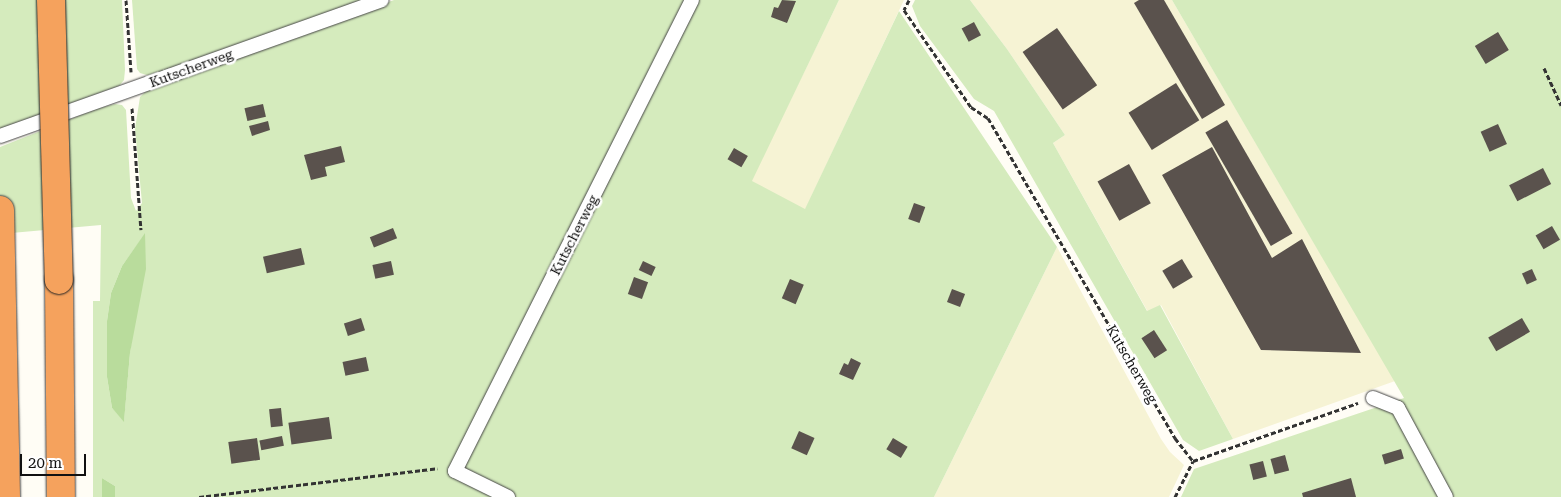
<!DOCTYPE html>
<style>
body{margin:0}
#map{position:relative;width:1561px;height:497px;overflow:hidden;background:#fffdf5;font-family:"Roboto Serif",serif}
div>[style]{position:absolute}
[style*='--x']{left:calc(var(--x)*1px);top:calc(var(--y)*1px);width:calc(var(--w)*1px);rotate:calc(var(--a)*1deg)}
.farmland>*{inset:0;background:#f6f3d4}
.green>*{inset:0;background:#d5ebbd}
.forest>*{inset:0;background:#b9dc9c}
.building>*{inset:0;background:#5a524d;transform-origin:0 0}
.path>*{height:3px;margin-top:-1.5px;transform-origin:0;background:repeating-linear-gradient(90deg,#333 0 5px,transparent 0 7.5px)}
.roads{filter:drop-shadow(0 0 1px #444) drop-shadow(0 0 1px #444)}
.lane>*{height:14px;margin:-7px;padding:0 7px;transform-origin:7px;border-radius:7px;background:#fff}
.highway>*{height:28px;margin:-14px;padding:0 14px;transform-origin:14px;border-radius:14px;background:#f5a25d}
.bridges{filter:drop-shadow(0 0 1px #222) drop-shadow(0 0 1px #222)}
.highway-bridge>*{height:28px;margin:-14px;padding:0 14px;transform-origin:14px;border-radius:14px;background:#f5a25d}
span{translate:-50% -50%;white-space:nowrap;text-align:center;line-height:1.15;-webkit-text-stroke:5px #fff;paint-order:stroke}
.street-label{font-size:14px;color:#111}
.scale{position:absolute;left:20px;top:454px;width:66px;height:22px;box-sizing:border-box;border:2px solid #111;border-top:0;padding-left:6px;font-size:15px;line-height:18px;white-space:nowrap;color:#111;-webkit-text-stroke:4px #fff;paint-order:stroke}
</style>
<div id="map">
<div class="farmland">
<i style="clip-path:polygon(839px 0,904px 0,805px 210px,751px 181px)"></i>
<i style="clip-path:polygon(970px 0,1172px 0,1395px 381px,1233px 439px,1161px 305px,1148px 312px,1053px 143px,1065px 135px,1007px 49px)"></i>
<i style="clip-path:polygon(1057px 247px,1161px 439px,1170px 452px,1184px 465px,1169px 497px,934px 497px)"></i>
</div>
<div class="green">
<i style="clip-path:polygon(0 0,122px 0,125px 70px,124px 80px,119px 86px,0 129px)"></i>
<i style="clip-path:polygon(132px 0,367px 0,150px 76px,140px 73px,137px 69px)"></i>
<i style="clip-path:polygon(evenodd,394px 0,839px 0,752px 181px,805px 209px,899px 11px,1057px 247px,934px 497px,115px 497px,115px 486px,102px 478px,102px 497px,93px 497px,93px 301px,100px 301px,101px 225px,0 234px,0 147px,96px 109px,115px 104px,122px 105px,126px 110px,131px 198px,136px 211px,142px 203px,135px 129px,140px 97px,146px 91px,394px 0,145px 234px,130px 353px,124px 421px,112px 408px,107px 377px,107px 321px,111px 293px,122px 266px,145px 234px)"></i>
<i style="clip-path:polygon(915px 0,970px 0,1007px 49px,1065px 135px,1053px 143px,1147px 311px,1160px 305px,1233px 439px,1199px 451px,1183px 440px,994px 111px,974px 99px,920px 26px,912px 6px)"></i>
<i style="clip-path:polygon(1172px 0,1561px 0,1561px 497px,1181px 497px,1194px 469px,1404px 398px)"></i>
</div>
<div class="forest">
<i style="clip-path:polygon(145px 233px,146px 269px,130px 353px,124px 422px,112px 408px,107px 377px,107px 321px,111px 293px,122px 266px)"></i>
<i style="clip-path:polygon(102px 478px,115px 486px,115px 497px,102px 497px)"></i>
</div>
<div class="building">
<i style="clip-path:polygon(782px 0,796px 1px,787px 23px,771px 17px,774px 7px,778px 8px)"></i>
<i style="clip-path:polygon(1139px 0,1164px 0,1225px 105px,1202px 119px,1134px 3px)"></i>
<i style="left:974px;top:22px;width:15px;height:14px;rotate:62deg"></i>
<i style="left:1057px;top:28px;width:70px;height:42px;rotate:55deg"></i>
<i style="left:1498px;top:32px;width:21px;height:27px;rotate:59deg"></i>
<i style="left:1176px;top:83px;width:44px;height:56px;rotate:58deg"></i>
<i style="left:263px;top:104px;width:13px;height:19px;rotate:77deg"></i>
<i style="left:1227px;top:120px;width:131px;height:25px;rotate:60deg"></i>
<i style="clip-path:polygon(268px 121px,270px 130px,252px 136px,249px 126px)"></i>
<i style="left:1498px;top:124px;width:22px;height:19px;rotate:66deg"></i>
<i style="clip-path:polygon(341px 146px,345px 162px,325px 167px,327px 176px,311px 180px,304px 155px)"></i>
<i style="clip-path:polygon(1212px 147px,1272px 258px,1302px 239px,1361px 353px,1261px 350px,1162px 175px)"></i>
<i style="left:734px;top:148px;width:16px;height:13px;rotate:30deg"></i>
<i style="left:1129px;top:164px;width:45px;height:36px;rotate:61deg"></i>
<i style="left:1543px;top:168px;width:18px;height:38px;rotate:63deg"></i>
<i style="left:914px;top:203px;width:12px;height:17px;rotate:20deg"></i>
<i style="left:1552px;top:226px;width:16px;height:19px;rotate:60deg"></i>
<i style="left:393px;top:228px;width:11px;height:25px;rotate:68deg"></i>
<i style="left:301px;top:248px;width:17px;height:39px;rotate:77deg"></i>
<i style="left:1182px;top:259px;width:21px;height:23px;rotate:59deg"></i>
<i style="left:391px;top:261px;width:14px;height:19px;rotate:78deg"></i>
<i style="left:643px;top:261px;width:14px;height:10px;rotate:25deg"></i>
<i style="left:1532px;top:269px;width:12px;height:11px;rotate:66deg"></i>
<i style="left:634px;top:277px;width:15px;height:18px;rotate:20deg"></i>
<i style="left:790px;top:279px;width:15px;height:21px;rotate:23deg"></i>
<i style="left:952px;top:289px;width:14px;height:14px;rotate:21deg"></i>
<i style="left:361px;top:318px;width:13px;height:18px;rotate:72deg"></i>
<i style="left:1522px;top:318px;width:16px;height:39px;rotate:60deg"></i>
<i style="left:1154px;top:330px;width:24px;height:15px;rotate:57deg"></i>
<i style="left:366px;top:357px;width:14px;height:24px;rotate:78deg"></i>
<i style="clip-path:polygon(851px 358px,861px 363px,853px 380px,839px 374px,844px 363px,848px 365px)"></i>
<i style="left:281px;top:408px;width:18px;height:12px;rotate:84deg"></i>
<i style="left:329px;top:417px;width:22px;height:41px;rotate:82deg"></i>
<i style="left:799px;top:431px;width:17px;height:19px;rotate:24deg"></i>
<i style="left:282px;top:436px;width:10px;height:23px;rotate:79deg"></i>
<i style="left:257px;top:438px;width:22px;height:29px;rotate:82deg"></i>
<i style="left:893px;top:438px;width:17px;height:13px;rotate:31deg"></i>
<i style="left:1401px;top:449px;width:10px;height:20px;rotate:73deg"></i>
<i style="left:1285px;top:455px;width:16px;height:15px;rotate:75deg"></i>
<i style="left:1263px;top:461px;width:16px;height:14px;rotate:76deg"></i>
<i style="clip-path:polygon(1351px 478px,1356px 497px,1303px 497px,1302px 493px)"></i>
</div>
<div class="path">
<i style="--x:126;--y:0;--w:72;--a:86"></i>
<i style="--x:909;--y:0;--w:11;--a:117"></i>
<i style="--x:904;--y:10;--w:118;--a:55.4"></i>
<i style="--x:971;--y:107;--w:20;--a:33"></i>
<i style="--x:988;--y:118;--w:371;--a:59.7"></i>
<i style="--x:1175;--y:438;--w:29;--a:52"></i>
<i style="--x:1193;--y:461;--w:175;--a:-19.4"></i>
<i style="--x:1544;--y:68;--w:41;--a:65.3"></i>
<i style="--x:132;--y:108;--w:122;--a:85.8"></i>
<i style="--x:199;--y:497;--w:240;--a:-6.9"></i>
<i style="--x:1175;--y:497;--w:40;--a:-63.4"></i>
</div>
<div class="roads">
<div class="lane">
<i style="--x:0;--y:136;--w:405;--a:-19.6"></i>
<i style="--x:1373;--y:398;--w:27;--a:22"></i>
<i style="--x:1398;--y:408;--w:101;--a:61.7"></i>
<i style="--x:508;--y:497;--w:59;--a:-153.9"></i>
<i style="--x:455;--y:471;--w:527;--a:-63.29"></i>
</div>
<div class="highway">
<i style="--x:0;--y:210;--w:287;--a:88.8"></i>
<i style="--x:59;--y:280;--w:217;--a:89.5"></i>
</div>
</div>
<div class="bridges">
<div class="highway-bridge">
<i style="--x:51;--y:0;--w:280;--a:88.4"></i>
</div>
</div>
<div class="street-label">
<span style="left:191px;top:68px;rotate:-20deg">Kutscherweg</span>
<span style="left:574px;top:235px;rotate:-63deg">Kutscherweg</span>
<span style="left:1132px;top:364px;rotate:60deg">Kutscherweg</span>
</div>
<div class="scale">20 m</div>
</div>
